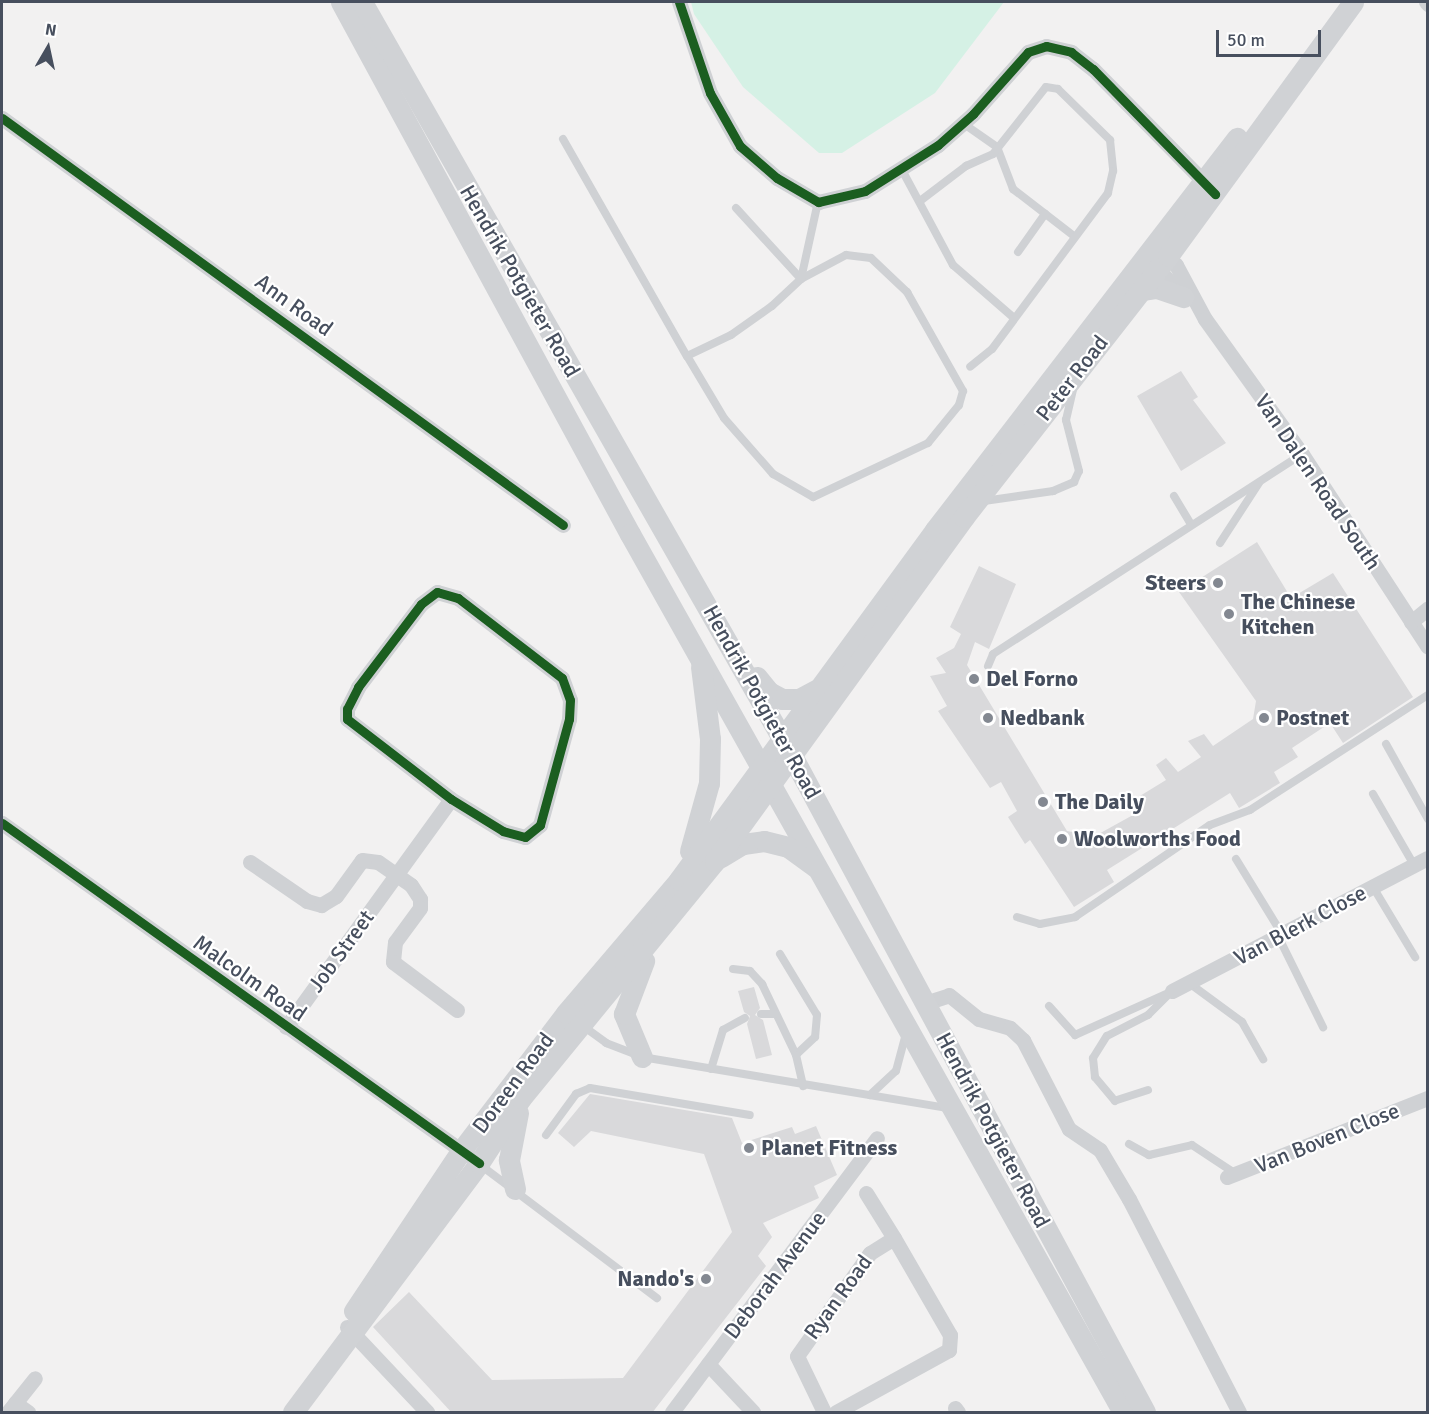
<!DOCTYPE html>
<style>
body{margin:0}
#map{position:relative;width:1429px;height:1414px;overflow:hidden;background:#f2f1f1;font-family:Signika,sans-serif}
div>[style]{position:absolute}
[style*='--x']{left:calc(var(--x)*1px);top:calc(var(--y)*1px);width:calc(var(--w)*1px);rotate:calc(var(--a)*1deg)}
.green>*{inset:0;background:#d5f1e5}
.building>*{inset:0;background:#d9d9db}
.lane>*{height:8px;margin:-4px;padding:0 4px;transform-origin:4px;border-radius:4px;background:#cfd1d4}
.street>*{height:15px;margin:-7.5px;padding:0 7.5px;transform-origin:7.5px;border-radius:7.5px;background:#cfd1d4}
.secondary>*{height:21px;margin:-10.5px;padding:0 10.5px;transform-origin:10.5px;border-radius:10.5px;background:#d0d2d5}
.cycleway>*{height:9px;margin:-4.5px;padding:0 4.5px;transform-origin:4.5px;border-radius:4.5px;background:#1b5e20}
.dots>*{width:16px;height:16px;translate:-50% -50%;box-sizing:border-box;border:3px solid #fff;border-radius:50%}
span{translate:-50% -50%;white-space:nowrap;text-align:center;line-height:1.15;-webkit-text-stroke:4.5px #fff;paint-order:stroke}
.street-label{font-size:22px;color:#474f5e}
.poi-label{font-size:22px;color:#474f5e;font-weight:700}
.right{translate:-100% -50%;text-align:right}
.left{translate:0 -50%;text-align:left}
.frame{position:absolute;inset:0;border:3px solid #474f5e;pointer-events:none}
.north{position:absolute;left:18px;top:18px;width:60px;height:60px;-webkit-text-stroke:4px #fff;paint-order:stroke;rotate:9deg;font-size:16px;font-weight:700;line-height:24px;text-align:center;color:#474f5e}
.north::after{content:'';display:block;margin:auto;width:21px;height:27px;background:#474f5e;clip-path:polygon(50% 0,100% 100%,50% 72%,0 100%)}
.scale{position:absolute;left:1216px;top:30px;width:105px;height:27px;box-sizing:border-box;border:3px solid #474f5e;border-top:0;padding-left:8px;font-size:18px;line-height:21px;white-space:nowrap;color:#474f5e;-webkit-text-stroke:4px #fff;paint-order:stroke}
</style>
<div id="map">
<div class="green">
<i style="clip-path:polygon(691px 2px,1004px 2px,935px 93px,842px 153px,819px 153px,743px 87px,694px 14px)"></i>
</div>
<div class="building">
<i style="clip-path:polygon(1181px 371px,1198px 397px,1193px 400px,1226px 443px,1181px 471px,1137px 396px)"></i>
<i style="clip-path:polygon(1257px 542px,1291px 598px,1333px 573px,1413px 697px,1343px 743px,1330px 723px,1292px 748px,1298px 757px,1274px 772px,1280px 783px,1239px 808px,1230px 793px,1107px 870px,1114px 882px,1074px 907px,1030px 840px,1025px 844px,1008px 817px,1017px 811px,1001px 782px,990px 788px,938px 711px,947px 706px,930px 676px,946px 673px,936px 658px,954px 648px,961px 634px,950px 627px,979px 566px,1016px 584px,989px 649px,975px 642px,967px 665px,1067px 831px,1095px 836px,1133px 815px,1135px 799px,1166px 780px,1156px 765px,1166px 758px,1178px 772px,1201px 757px,1188px 741px,1204px 734px,1213px 746px,1253px 719px,1256px 701px,1179px 592px)"></i>
<i style="clip-path:polygon(754px 987px,760px 1008px,755px 1015px,763px 1020px,772px 1055px,756px 1059px,747px 1024px,750px 1016px,744px 1012px,738px 991px)"></i>
<i style="clip-path:polygon(590px 1094px,732px 1118px,742px 1143px,792px 1127px,795px 1134px,816px 1126px,837px 1175px,814px 1186px,819px 1198px,763px 1223px,772px 1237px,758px 1256px,766px 1266px,652px 1413px,452px 1413px,373px 1327px,409px 1292px,492px 1380px,623px 1378px,732px 1232px,704px 1154px,591px 1131px,574px 1147px,558px 1133px)"></i>
</div>
<div class="lane">
<i style="--x:964;--y:124;--w:40;--a:34.9"></i>
<i style="--x:997;--y:147;--w:45;--a:69.1"></i>
<i style="--x:1013;--y:189;--w:78;--a:37.7"></i>
<i style="--x:563;--y:139;--w:250;--a:60.3"></i>
<i style="--x:902;--y:170;--w:108;--a:61.8"></i>
<i style="--x:953;--y:265;--w:81;--a:41"></i>
<i style="--x:920;--y:201;--w:58;--a:-37.3"></i>
<i style="--x:966;--y:166;--w:30;--a:-24"></i>
<i style="--x:993;--y:154;--w:85;--a:-51.7"></i>
<i style="--x:1046;--y:87;--w:12;--a:9"></i>
<i style="--x:1058;--y:89;--w:73;--a:44.4"></i>
<i style="--x:1110;--y:140;--w:31;--a:84"></i>
<i style="--x:1113;--y:171;--w:23;--a:103"></i>
<i style="--x:1108;--y:193;--w:194;--a:126.6"></i>
<i style="--x:992;--y:349;--w:28;--a:141"></i>
<i style="--x:736;--y:208;--w:96;--a:47.5"></i>
<i style="--x:801;--y:279;--w:51;--a:-28.1"></i>
<i style="--x:846;--y:255;--w:25;--a:7"></i>
<i style="--x:871;--y:258;--w:50;--a:43.4"></i>
<i style="--x:907;--y:292;--w:114;--a:60.5"></i>
<i style="--x:963;--y:391;--w:15;--a:106"></i>
<i style="--x:959;--y:405;--w:49;--a:129.2"></i>
<i style="--x:928;--y:443;--w:127;--a:154.8"></i>
<i style="--x:813;--y:497;--w:46;--a:-150.1"></i>
<i style="--x:773;--y:474;--w:74;--a:-131.2"></i>
<i style="--x:724;--y:418;--w:72;--a:-120.8"></i>
<i style="--x:687;--y:356;--w:49;--a:-25.5"></i>
<i style="--x:731;--y:335;--w:50;--a:-35.3"></i>
<i style="--x:772;--y:306;--w:40;--a:-43"></i>
<i style="--x:801;--y:279;--w:79;--a:-77.6"></i>
<i style="--x:1018;--y:252;--w:47;--a:-54.6"></i>
<i style="--x:1174;--y:496;--w:31;--a:59"></i>
<i style="--x:984;--y:501;--w:70;--a:-8.2"></i>
<i style="--x:1053;--y:491;--w:23;--a:-23"></i>
<i style="--x:1074;--y:482;--w:12;--a:-66"></i>
<i style="--x:1079;--y:471;--w:53;--a:-104.3"></i>
<i style="--x:1066;--y:420;--w:31;--a:-77"></i>
<i style="--x:1220;--y:543;--w:72;--a:-57"></i>
<i style="--x:988;--y:666;--w:13;--a:-67"></i>
<i style="--x:993;--y:654;--w:368;--a:-32.9"></i>
<i style="--x:1386;--y:744;--w:86;--a:60.8"></i>
<i style="--x:1373;--y:794;--w:82;--a:60"></i>
<i style="--x:1236;--y:859;--w:88;--a:58.5"></i>
<i style="--x:1373;--y:887;--w:82;--a:59"></i>
<i style="--x:1017;--y:917;--w:24;--a:17"></i>
<i style="--x:1040;--y:924;--w:36;--a:-11"></i>
<i style="--x:1075;--y:917;--w:163;--a:-34.3"></i>
<i style="--x:1210;--y:825;--w:43;--a:-20.6"></i>
<i style="--x:1250;--y:810;--w:212;--a:-32.9"></i>
<i style="--x:1278;--y:936;--w:102;--a:63.7"></i>
<i style="--x:780;--y:954;--w:71;--a:58.8"></i>
<i style="--x:817;--y:1015;--w:22;--a:95"></i>
<i style="--x:815;--y:1037;--w:26;--a:137"></i>
<i style="--x:733;--y:969;--w:17;--a:7"></i>
<i style="--x:750;--y:971;--w:18;--a:47"></i>
<i style="--x:762;--y:984;--w:79;--a:64.4"></i>
<i style="--x:796;--y:1055;--w:32;--a:77"></i>
<i style="--x:1189;--y:983;--w:66;--a:36.3"></i>
<i style="--x:1242;--y:1022;--w:43;--a:60.4"></i>
<i style="--x:1049;--y:1006;--w:39;--a:48"></i>
<i style="--x:1075;--y:1035;--w:102;--a:-24.3"></i>
<i style="--x:761;--y:1014;--w:14;--a:0"></i>
<i style="--x:583;--y:1026;--w:29;--a:36"></i>
<i style="--x:606;--y:1043;--w:39;--a:21"></i>
<i style="--x:642;--y:1057;--w:310;--a:9.5"></i>
<i style="--x:711;--y:1069;--w:41;--a:-72.9"></i>
<i style="--x:723;--y:1030;--w:25;--a:-29"></i>
<i style="--x:1148;--y:1090;--w:35;--a:162"></i>
<i style="--x:1115;--y:1101;--w:31;--a:-130"></i>
<i style="--x:1095;--y:1077;--w:19;--a:-96"></i>
<i style="--x:1093;--y:1058;--w:26;--a:-58"></i>
<i style="--x:1107;--y:1036;--w:46;--a:-27.1"></i>
<i style="--x:1148;--y:1015;--w:34;--a:-45"></i>
<i style="--x:870;--y:1095;--w:35;--a:-43"></i>
<i style="--x:896;--y:1071;--w:38;--a:-75"></i>
<i style="--x:546;--y:1135;--w:51;--a:-53.8"></i>
<i style="--x:576;--y:1094;--w:15;--a:-23"></i>
<i style="--x:590;--y:1088;--w:162;--a:9.6"></i>
<i style="--x:1129;--y:1144;--w:23;--a:29"></i>
<i style="--x:1149;--y:1155;--w:44;--a:-13.1"></i>
<i style="--x:1192;--y:1145;--w:53;--a:33.4"></i>
<i style="--x:479;--y:1164;--w:223;--a:37"></i>
</div>
<div class="street">
<i style="--x:679;--y:2;--w:96;--a:71.2"></i>
<i style="--x:710;--y:93;--w:61;--a:60.5"></i>
<i style="--x:740;--y:146;--w:49;--a:40.9"></i>
<i style="--x:777;--y:178;--w:48;--a:30.3"></i>
<i style="--x:818;--y:202;--w:48;--a:-13.2"></i>
<i style="--x:865;--y:191;--w:86;--a:-32.2"></i>
<i style="--x:938;--y:145;--w:47;--a:-41.5"></i>
<i style="--x:973;--y:114;--w:83;--a:-48.4"></i>
<i style="--x:1028;--y:52;--w:19;--a:-18"></i>
<i style="--x:1046;--y:46;--w:26;--a:13"></i>
<i style="--x:1071;--y:52;--w:28;--a:38"></i>
<i style="--x:1093;--y:69;--w:167;--a:45.5"></i>
<i style="--x:1426;--y:2;--w:3;--a:45"></i>
<i style="--x:2;--y:118;--w:693;--a:35.96"></i>
<i style="--x:1161;--y:249;--w:22;--a:47"></i>
<i style="--x:1176;--y:265;--w:61;--a:61.8"></i>
<i style="--x:1205;--y:319;--w:166;--a:54.3"></i>
<i style="--x:1302;--y:454;--w:230;--a:56.9"></i>
<i style="--x:1152;--y:262;--w:48;--a:48.4"></i>
<i style="--x:437;--y:592;--w:22;--a:16"></i>
<i style="--x:458;--y:598;--w:131;--a:37.6"></i>
<i style="--x:562;--y:678;--w:23;--a:70"></i>
<i style="--x:570;--y:700;--w:19;--a:93"></i>
<i style="--x:569;--y:719;--w:110;--a:105.3"></i>
<i style="--x:540;--y:825;--w:19;--a:141"></i>
<i style="--x:525;--y:837;--w:23;--a:-165"></i>
<i style="--x:503;--y:831;--w:61;--a:-148.4"></i>
<i style="--x:451;--y:799;--w:131;--a:-142.4"></i>
<i style="--x:347;--y:719;--w:10;--a:-90"></i>
<i style="--x:347;--y:709;--w:25;--a:-63"></i>
<i style="--x:358;--y:687;--w:104;--a:-52.8"></i>
<i style="--x:421;--y:604;--w:20;--a:-37"></i>
<i style="--x:1411;--y:622;--w:22;--a:-39"></i>
<i style="--x:2;--y:823;--w:574;--a:35.49"></i>
<i style="--x:250;--y:862;--w:69;--a:34.4"></i>
<i style="--x:307;--y:901;--w:15;--a:16"></i>
<i style="--x:321;--y:905;--w:17;--a:-31"></i>
<i style="--x:336;--y:896;--w:44;--a:-54.2"></i>
<i style="--x:362;--y:860;--w:16;--a:7"></i>
<i style="--x:378;--y:862;--w:40;--a:34.9"></i>
<i style="--x:411;--y:885;--w:17;--a:57"></i>
<i style="--x:420;--y:899;--w:9;--a:90"></i>
<i style="--x:420;--y:908;--w:42;--a:126.3"></i>
<i style="--x:395;--y:942;--w:20;--a:96"></i>
<i style="--x:393;--y:962;--w:80;--a:36.9"></i>
<i style="--x:1172;--y:991;--w:288;--a:-27.5"></i>
<i style="--x:925;--y:1003;--w:25;--a:-18"></i>
<i style="--x:949;--y:995;--w:38;--a:39"></i>
<i style="--x:979;--y:1019;--w:32;--a:16"></i>
<i style="--x:1010;--y:1028;--w:18;--a:43"></i>
<i style="--x:1023;--y:1040;--w:100;--a:62.7"></i>
<i style="--x:1069;--y:1129;--w:37;--a:34"></i>
<i style="--x:1100;--y:1150;--w:57;--a:59.4"></i>
<i style="--x:1129;--y:1199;--w:240;--a:62.7"></i>
<i style="--x:286;--y:1027;--w:281;--a:-54.1"></i>
<i style="--x:1227;--y:1177;--w:216;--a:-21.5"></i>
<i style="--x:347;--y:1327;--w:117;--a:46.7"></i>
<i style="--x:708;--y:1364;--w:66;--a:46.8"></i>
<i style="--x:15;--y:1403;--w:16;--a:35"></i>
<i style="--x:955;--y:1408;--w:5;--a:53"></i>
<i style="--x:8;--y:1412;--w:43;--a:-51.5"></i>
<i style="--x:672;--y:1412;--w:342;--a:-53.2"></i>
<i style="--x:824;--y:1412;--w:62;--a:-115.7"></i>
<i style="--x:797;--y:1356;--w:126;--a:-54.7"></i>
<i style="--x:870;--y:1253;--w:28;--a:-32"></i>
<i style="--x:894;--y:1238;--w:53;--a:-121.9"></i>
<i style="--x:836;--y:1412;--w:129;--a:-28.8"></i>
<i style="--x:949;--y:1350;--w:15;--a:-86"></i>
<i style="--x:950;--y:1335;--w:112;--a:-120"></i>
</div>
<div class="secondary">
<i style="--x:341;--y:2;--w:605;--a:61.49"></i>
<i style="--x:630;--y:534;--w:1007;--a:60.69"></i>
<i style="--x:362;--y:2;--w:866;--a:60.3"></i>
<i style="--x:791;--y:754;--w:747;--a:61.72"></i>
<i style="--x:1142;--y:290;--w:15;--a:-8"></i>
<i style="--x:1157;--y:288;--w:28;--a:19"></i>
<i style="--x:757;--y:677;--w:19;--a:51"></i>
<i style="--x:769;--y:692;--w:15;--a:28"></i>
<i style="--x:782;--y:699;--w:17;--a:0"></i>
<i style="--x:799;--y:699;--w:19;--a:-28"></i>
<i style="--x:690;--y:851;--w:71;--a:-74.4"></i>
<i style="--x:709;--y:783;--w:44;--a:-88.7"></i>
<i style="--x:710;--y:739;--w:73;--a:-97.1"></i>
<i style="--x:721;--y:857;--w:26;--a:-31"></i>
<i style="--x:743;--y:844;--w:21;--a:-8"></i>
<i style="--x:764;--y:841;--w:25;--a:14"></i>
<i style="--x:788;--y:847;--w:34;--a:36"></i>
<i style="--x:642;--y:1057;--w:47;--a:-112.7"></i>
<i style="--x:624;--y:1014;--w:57;--a:-69.3"></i>
<i style="--x:515;--y:1189;--w:30;--a:-102"></i>
<i style="--x:509;--y:1160;--w:48;--a:-79.2"></i>
<i style="--x:354;--y:1311;--w:192;--a:-56.2"></i>
<i style="--x:461;--y:1151;--w:173;--a:-52.7"></i>
<i style="--x:566;--y:1013;--w:175;--a:-49.6"></i>
<i style="--x:679;--y:880;--w:434;--a:-53.8"></i>
<i style="--x:935;--y:530;--w:495;--a:-52.4"></i>
<i style="--x:293;--y:1412;--w:311;--a:-53.2"></i>
<i style="--x:479;--y:1163;--w:77;--a:-57.1"></i>
<i style="--x:521;--y:1098;--w:306;--a:-50.7"></i>
<i style="--x:715;--y:861;--w:425;--a:-54.1"></i>
<i style="--x:964;--y:517;--w:331;--a:-52"></i>
<i style="--x:1168;--y:256;--w:314;--a:-53.9"></i>
</div>
<div class="cycleway">
<i style="--x:679;--y:2;--w:96;--a:71.2"></i>
<i style="--x:710;--y:93;--w:61;--a:60.5"></i>
<i style="--x:740;--y:146;--w:49;--a:40.9"></i>
<i style="--x:777;--y:178;--w:48;--a:30.3"></i>
<i style="--x:818;--y:202;--w:48;--a:-13.2"></i>
<i style="--x:865;--y:191;--w:86;--a:-32.2"></i>
<i style="--x:938;--y:145;--w:47;--a:-41.5"></i>
<i style="--x:973;--y:114;--w:83;--a:-48.4"></i>
<i style="--x:1028;--y:52;--w:19;--a:-18"></i>
<i style="--x:1046;--y:46;--w:26;--a:13"></i>
<i style="--x:1071;--y:52;--w:28;--a:38"></i>
<i style="--x:1093;--y:69;--w:175;--a:45.7"></i>
<i style="--x:2;--y:118;--w:693;--a:35.96"></i>
<i style="--x:437;--y:592;--w:22;--a:16"></i>
<i style="--x:458;--y:598;--w:131;--a:37.6"></i>
<i style="--x:562;--y:678;--w:23;--a:70"></i>
<i style="--x:570;--y:700;--w:19;--a:93"></i>
<i style="--x:569;--y:719;--w:110;--a:105.3"></i>
<i style="--x:540;--y:825;--w:19;--a:141"></i>
<i style="--x:525;--y:837;--w:23;--a:-165"></i>
<i style="--x:503;--y:831;--w:61;--a:-148.4"></i>
<i style="--x:451;--y:799;--w:131;--a:-142.4"></i>
<i style="--x:347;--y:719;--w:10;--a:-90"></i>
<i style="--x:347;--y:709;--w:25;--a:-63"></i>
<i style="--x:358;--y:687;--w:104;--a:-52.8"></i>
<i style="--x:421;--y:604;--w:20;--a:-37"></i>
<i style="--x:2;--y:823;--w:586;--a:35.48"></i>
</div>
<div class="dots">
<i style="left:1218px;top:583px;background:#838891"></i>
<i style="left:1229px;top:614px;background:#838891"></i>
<i style="left:974px;top:679px;background:#838891"></i>
<i style="left:988px;top:718px;background:#838891"></i>
<i style="left:1264px;top:718px;background:#838891"></i>
<i style="left:1043px;top:802px;background:#838891"></i>
<i style="left:1062px;top:839px;background:#838891"></i>
<i style="left:749px;top:1148px;background:#838891"></i>
<i style="left:706px;top:1279px;background:#838891"></i>
</div>
<div class="street-label">
<span style="left:520px;top:281px;rotate:60deg">Hendrik Potgieter Road</span>
<span style="left:294px;top:305px;rotate:36deg">Ann Road</span>
<span style="left:1072px;top:378px;rotate:-52deg">Peter Road</span>
<span style="left:1318px;top:482px;rotate:56deg">Van Dalen Road South</span>
<span style="left:762px;top:702px;rotate:61deg">Hendrik Potgieter Road</span>
<span style="left:1300px;top:925px;rotate:-28deg">Van Blerk Close</span>
<span style="left:341px;top:951px;rotate:-54deg">Job Street</span>
<span style="left:250px;top:978px;rotate:35deg">Malcolm Road</span>
<span style="left:513px;top:1083px;rotate:-53deg">Doreen Road</span>
<span style="left:993px;top:1130px;rotate:62deg">Hendrik Potgieter Road</span>
<span style="left:1327px;top:1138px;rotate:-22deg">Van Boven Close</span>
<span style="left:775px;top:1275px;rotate:-53deg">Deborah Avenue</span>
<span style="left:838px;top:1297px;rotate:-54deg">Ryan Road</span>
</div>
<div class="poi-label">
<span class="right" style="left:1206px;top:583px">Steers</span>
<span class="left" style="left:1241px;top:614px">The Chinese<br>Kitchen</span>
<span class="left" style="left:986px;top:679px">Del Forno</span>
<span class="left" style="left:1000px;top:718px">Nedbank</span>
<span class="left" style="left:1276px;top:718px">Postnet</span>
<span class="left" style="left:1055px;top:802px">The Daily</span>
<span class="left" style="left:1074px;top:839px">Woolworths Food</span>
<span class="left" style="left:761px;top:1148px">Planet Fitness</span>
<span class="right" style="left:694px;top:1279px">Nando's</span>
</div>
<div class="frame"></div>
<div class="north">N</div>
<div class="scale">50 m</div>
</div>
